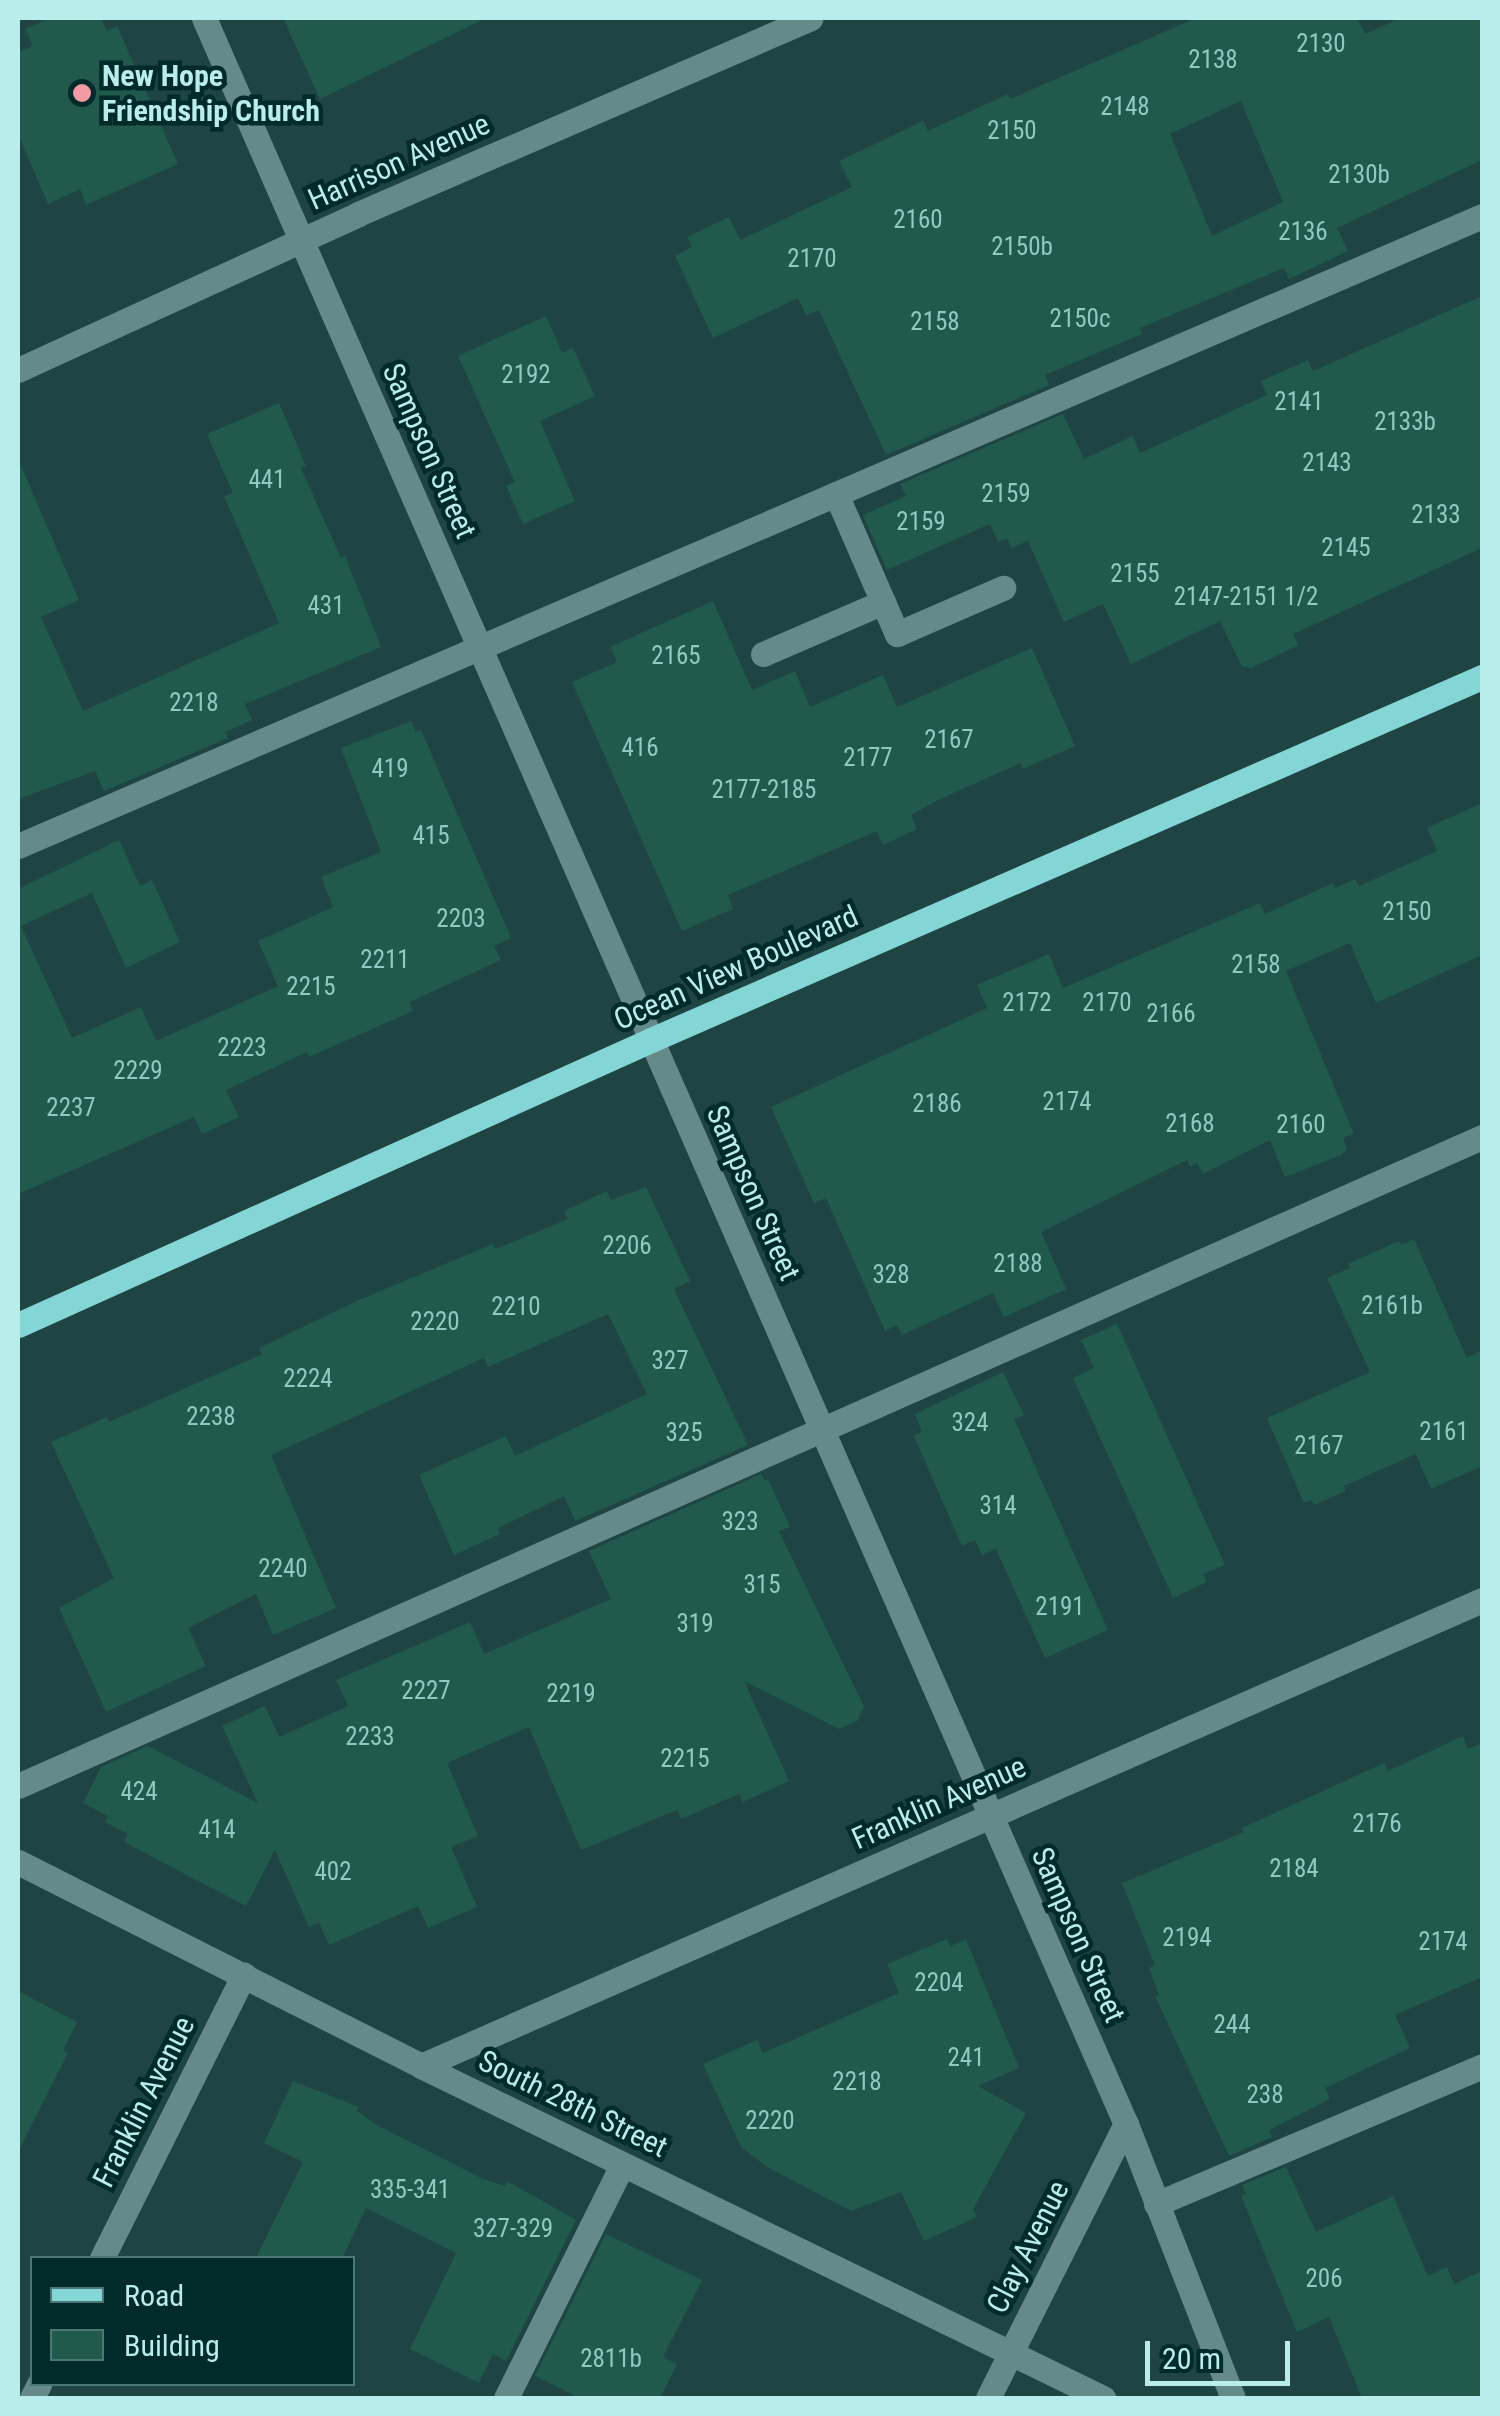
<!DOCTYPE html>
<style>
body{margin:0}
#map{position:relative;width:1500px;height:2416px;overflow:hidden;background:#1e4443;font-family:"Roboto Condensed",sans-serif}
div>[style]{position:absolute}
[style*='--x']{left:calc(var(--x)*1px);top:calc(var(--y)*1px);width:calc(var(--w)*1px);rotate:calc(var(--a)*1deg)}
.building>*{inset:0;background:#215a4c}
.minor>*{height:25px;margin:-12.5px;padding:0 12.5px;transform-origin:12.5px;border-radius:12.5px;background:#648a89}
.major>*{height:25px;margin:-12.5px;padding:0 12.5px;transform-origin:12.5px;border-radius:12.5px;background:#83d6d3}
.dots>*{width:28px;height:28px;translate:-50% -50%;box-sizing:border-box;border:5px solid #012a2a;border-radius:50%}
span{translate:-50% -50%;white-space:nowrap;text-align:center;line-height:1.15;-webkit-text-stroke:9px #012a2a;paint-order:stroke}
.number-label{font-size:25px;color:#92c8c3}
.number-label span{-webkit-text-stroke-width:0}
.poi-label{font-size:30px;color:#b8edeb;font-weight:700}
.left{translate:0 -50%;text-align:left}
.street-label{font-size:30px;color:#b8edeb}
.frame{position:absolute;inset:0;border:20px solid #b8edeb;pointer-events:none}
.legend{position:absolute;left:30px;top:2256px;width:325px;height:130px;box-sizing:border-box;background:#012a2a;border:2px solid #4a7877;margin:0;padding:12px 18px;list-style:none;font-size:30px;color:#b8edeb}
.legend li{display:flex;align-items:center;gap:20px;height:50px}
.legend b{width:50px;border:2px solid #4a7877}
.scale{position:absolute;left:1145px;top:2341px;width:145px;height:45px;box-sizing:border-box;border:5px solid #b8edeb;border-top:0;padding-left:12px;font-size:30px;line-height:35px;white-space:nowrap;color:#b8edeb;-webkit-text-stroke:8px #012a2a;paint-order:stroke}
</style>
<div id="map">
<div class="building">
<i style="clip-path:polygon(51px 18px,101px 18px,107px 31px,117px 26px,178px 164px,86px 205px,80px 189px,48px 204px,18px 134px,18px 52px,33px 46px,25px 29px)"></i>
<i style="clip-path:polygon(283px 18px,486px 18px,320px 99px)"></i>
<i style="clip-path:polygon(evenodd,1196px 18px,1357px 18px,1365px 34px,1400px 18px,1482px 18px,1482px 160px,1337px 228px,1348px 251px,1289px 279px,1284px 268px,1140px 328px,1142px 334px,1045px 375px,1049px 385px,886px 455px,819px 310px,806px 315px,798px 298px,713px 338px,675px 256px,692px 247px,687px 237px,729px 217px,740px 240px,852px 187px,839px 161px,923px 121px,928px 131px,1008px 94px,1010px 99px,1196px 18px,1241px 101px,1283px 202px,1212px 236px,1170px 134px,1241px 101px)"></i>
<i style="clip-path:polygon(1482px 296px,1482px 548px,1293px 634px,1299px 645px,1251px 668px,1242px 666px,1220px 621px,1131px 664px,1103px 604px,1064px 622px,1028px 541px,1011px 548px,1007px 538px,998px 542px,990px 524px,887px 570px,863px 515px,906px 496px,900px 484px,1063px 414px,1084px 459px,1133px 436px,1140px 453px,1267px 395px,1261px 381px,1308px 360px,1313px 371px)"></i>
<i style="clip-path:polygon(546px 316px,562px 353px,573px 348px,595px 396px,540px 421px,575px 501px,523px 524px,506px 486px,515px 482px,458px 356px)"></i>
<i style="clip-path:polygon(279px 403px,306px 466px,301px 468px,341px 558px,345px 556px,381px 647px,245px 704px,252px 720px,225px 732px,228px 738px,104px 791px,95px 771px,18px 799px,18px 459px,79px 600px,41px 617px,83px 711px,279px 623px,224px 496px,233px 493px,207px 434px)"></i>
<i style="clip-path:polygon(713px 601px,752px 690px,795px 671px,810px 707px,883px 675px,897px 707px,1032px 648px,1075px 746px,1023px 769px,1021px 763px,938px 800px,911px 815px,917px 829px,883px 845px,877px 831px,728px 895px,733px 909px,682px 931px,572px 682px,617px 662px,610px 647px)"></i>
<i style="clip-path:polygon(411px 721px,416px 732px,421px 730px,511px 938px,494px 946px,501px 960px,410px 1002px,413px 1011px,309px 1057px,307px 1052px,226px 1090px,239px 1117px,202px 1134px,194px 1117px,18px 1194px,18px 889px,119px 840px,140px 886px,152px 880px,180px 942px,126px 968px,92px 893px,21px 926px,72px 1038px,141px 1007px,156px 1041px,278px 986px,258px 941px,333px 907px,321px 877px,381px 852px,341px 748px)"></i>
<i style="clip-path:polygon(1482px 803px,1482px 955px,1376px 1003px,1350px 943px,1286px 971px,1354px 1134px,1343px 1138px,1347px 1149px,1341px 1155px,1285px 1177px,1270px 1140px,1203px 1174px,1197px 1163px,1190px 1167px,1187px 1160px,1041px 1232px,1066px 1289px,1004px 1317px,993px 1293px,902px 1335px,897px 1325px,885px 1331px,826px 1198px,814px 1203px,771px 1107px,987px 1008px,977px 985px,1049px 954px,1063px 988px,1260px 903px,1265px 914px,1333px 883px,1335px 888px,1355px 879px,1359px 886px,1437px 851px,1427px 828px)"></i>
<i style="clip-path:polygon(646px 1187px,690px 1281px,674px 1289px,748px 1445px,575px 1521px,564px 1496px,498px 1528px,500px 1534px,454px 1555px,419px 1475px,506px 1436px,515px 1456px,647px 1394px,608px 1314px,488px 1367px,484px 1358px,271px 1455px,336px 1608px,273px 1635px,256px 1594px,188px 1628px,206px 1666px,106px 1712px,59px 1608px,114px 1578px,51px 1442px,107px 1417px,109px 1422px,262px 1354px,259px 1348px,359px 1300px,493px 1244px,496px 1249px,568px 1219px,564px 1211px,607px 1191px,611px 1200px)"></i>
<i style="clip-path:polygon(1414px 1239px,1467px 1358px,1482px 1350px,1482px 1466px,1431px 1489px,1416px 1454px,1344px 1486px,1346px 1491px,1314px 1505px,1311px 1500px,1304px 1503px,1267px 1418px,1370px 1372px,1327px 1278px,1350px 1268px,1348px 1264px,1399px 1241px,1401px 1245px)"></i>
<i style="clip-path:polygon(1117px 1324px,1225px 1565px,1203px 1574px,1207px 1582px,1173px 1598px,1073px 1378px,1094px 1368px,1081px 1340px)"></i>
<i style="clip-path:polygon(1003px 1372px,1024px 1415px,1014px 1419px,1108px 1630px,1045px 1658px,996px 1549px,982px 1555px,975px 1540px,962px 1546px,914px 1436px,922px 1432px,915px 1414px)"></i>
<i style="clip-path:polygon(761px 1474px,765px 1481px,768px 1479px,790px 1527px,779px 1531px,864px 1707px,857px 1721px,839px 1729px,744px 1681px,789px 1781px,743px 1802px,739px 1794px,681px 1819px,677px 1810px,581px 1850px,529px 1727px,447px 1763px,478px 1836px,451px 1847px,477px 1907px,428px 1928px,418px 1906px,329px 1945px,319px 1922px,309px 1927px,275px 1850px,246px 1906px,124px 1842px,128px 1834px,105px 1822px,108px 1816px,83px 1803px,101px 1767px,148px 1746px,258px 1803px,222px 1726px,265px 1706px,279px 1737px,348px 1706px,336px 1680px,470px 1622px,484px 1654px,611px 1599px,589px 1551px)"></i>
<i style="clip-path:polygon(1463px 1736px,1468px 1749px,1482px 1743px,1482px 1977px,1395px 2015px,1410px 2048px,1325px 2088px,1330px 2099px,1269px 2130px,1272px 2137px,1229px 2156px,1155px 1996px,1159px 1995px,1149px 1968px,1155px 1965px,1122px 1883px,1244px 1832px,1242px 1828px,1384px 1763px,1388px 1771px)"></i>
<i style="clip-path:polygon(947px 1939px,950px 1946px,966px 1940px,1019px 2068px,978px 2086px,1026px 2113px,973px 2209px,977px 2217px,924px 2241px,901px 2192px,851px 2211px,767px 2167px,741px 2147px,703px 2064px,757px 2040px,763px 2053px,899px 1993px,887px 1964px)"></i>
<i style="clip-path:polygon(18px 1991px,77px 2022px,63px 2050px,68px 2053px,18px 2152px)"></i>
<i style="clip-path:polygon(293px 2081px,359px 2107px,357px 2111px,375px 2124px,483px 2179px,505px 2186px,507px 2181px,576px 2220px,506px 2361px,493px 2354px,479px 2383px,410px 2349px,456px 2253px,366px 2208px,342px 2258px,256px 2258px,303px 2162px,264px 2143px)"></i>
<i style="clip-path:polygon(1286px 2167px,1316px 2232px,1393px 2196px,1428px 2276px,1447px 2267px,1454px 2284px,1482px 2271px,1482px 2398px,1362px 2398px,1329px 2317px,1297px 2332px,1241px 2196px,1246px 2194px,1242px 2185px)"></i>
<i style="clip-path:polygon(606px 2234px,702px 2280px,663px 2357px,677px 2364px,660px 2398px,580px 2398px,535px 2376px)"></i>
</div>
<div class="minor">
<i style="--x:204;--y:18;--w:2299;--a:66.36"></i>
<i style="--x:1126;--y:2124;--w:294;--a:68.7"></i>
<i style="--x:18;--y:370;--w:374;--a:-24.6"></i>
<i style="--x:358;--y:214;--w:493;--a:-23.4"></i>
<i style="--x:836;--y:494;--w:153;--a:66.5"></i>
<i style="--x:897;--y:634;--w:116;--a:-23.5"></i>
<i style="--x:763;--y:654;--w:131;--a:-23.4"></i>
<i style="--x:18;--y:846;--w:1594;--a:-23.28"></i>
<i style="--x:18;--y:1786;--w:1601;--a:-23.91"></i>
<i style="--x:18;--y:1862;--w:452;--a:26.8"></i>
<i style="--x:421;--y:2066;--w:759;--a:25.96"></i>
<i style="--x:421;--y:2066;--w:1159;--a:-23.71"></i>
<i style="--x:1156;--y:2204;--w:354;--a:-22.9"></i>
<i style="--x:102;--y:2258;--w:317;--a:-63.4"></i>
<i style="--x:32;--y:2398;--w:16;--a:-63"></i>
<i style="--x:506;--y:2398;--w:260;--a:-63.5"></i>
<i style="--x:988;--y:2398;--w:307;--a:-63.3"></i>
</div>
<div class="major">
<i style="--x:18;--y:1325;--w:694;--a:-24.24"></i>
<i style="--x:651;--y:1040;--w:907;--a:-23.6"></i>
</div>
<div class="dots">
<i style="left:82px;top:93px;background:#f49aa3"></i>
</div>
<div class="number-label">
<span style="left:1321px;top:44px">2130</span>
<span style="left:1213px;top:60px">2138</span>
<span style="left:1125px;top:107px">2148</span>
<span style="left:1012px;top:131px">2150</span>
<span style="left:1359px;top:175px">2130b</span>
<span style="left:918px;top:220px">2160</span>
<span style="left:1303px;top:232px">2136</span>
<span style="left:1022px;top:247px">2150b</span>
<span style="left:812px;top:259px">2170</span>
<span style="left:1080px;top:319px">2150c</span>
<span style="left:935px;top:322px">2158</span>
<span style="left:526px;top:375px">2192</span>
<span style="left:1299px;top:402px">2141</span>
<span style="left:1405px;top:422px">2133b</span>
<span style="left:1327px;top:463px">2143</span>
<span style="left:267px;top:480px">441</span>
<span style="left:1006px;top:494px">2159</span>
<span style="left:1436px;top:515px">2133</span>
<span style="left:921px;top:522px">2159</span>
<span style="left:1346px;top:548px">2145</span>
<span style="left:1135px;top:574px">2155</span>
<span style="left:1246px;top:597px">2147-2151 1/2</span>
<span style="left:326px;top:606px">431</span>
<span style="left:676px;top:656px">2165</span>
<span style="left:194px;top:703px">2218</span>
<span style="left:949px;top:740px">2167</span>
<span style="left:640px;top:748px">416</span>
<span style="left:868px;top:758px">2177</span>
<span style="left:390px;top:769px">419</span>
<span style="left:764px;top:790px">2177-2185</span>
<span style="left:431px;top:836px">415</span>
<span style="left:1407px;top:912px">2150</span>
<span style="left:461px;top:919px">2203</span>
<span style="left:385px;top:960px">2211</span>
<span style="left:1256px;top:965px">2158</span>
<span style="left:311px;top:987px">2215</span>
<span style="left:1027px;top:1003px">2172</span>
<span style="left:1107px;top:1003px">2170</span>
<span style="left:1171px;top:1014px">2166</span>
<span style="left:242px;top:1048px">2223</span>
<span style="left:138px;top:1071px">2229</span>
<span style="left:1067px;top:1102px">2174</span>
<span style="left:937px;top:1104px">2186</span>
<span style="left:71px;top:1108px">2237</span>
<span style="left:1190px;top:1124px">2168</span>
<span style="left:1301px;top:1125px">2160</span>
<span style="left:627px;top:1246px">2206</span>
<span style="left:1018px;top:1264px">2188</span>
<span style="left:891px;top:1275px">328</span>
<span style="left:1392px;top:1306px">2161b</span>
<span style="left:516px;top:1307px">2210</span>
<span style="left:435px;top:1322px">2220</span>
<span style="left:670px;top:1361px">327</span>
<span style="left:308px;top:1379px">2224</span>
<span style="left:211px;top:1417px">2238</span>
<span style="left:970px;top:1423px">324</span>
<span style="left:1444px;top:1432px">2161</span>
<span style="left:684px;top:1433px">325</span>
<span style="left:1319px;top:1446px">2167</span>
<span style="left:998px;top:1506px">314</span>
<span style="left:740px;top:1522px">323</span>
<span style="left:283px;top:1569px">2240</span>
<span style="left:762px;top:1585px">315</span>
<span style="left:1060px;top:1607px">2191</span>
<span style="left:695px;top:1624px">319</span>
<span style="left:426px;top:1691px">2227</span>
<span style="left:571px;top:1694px">2219</span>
<span style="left:370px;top:1737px">2233</span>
<span style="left:685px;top:1759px">2215</span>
<span style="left:139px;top:1792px">424</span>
<span style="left:1377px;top:1824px">2176</span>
<span style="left:217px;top:1830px">414</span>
<span style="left:1294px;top:1869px">2184</span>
<span style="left:333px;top:1872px">402</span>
<span style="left:1187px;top:1938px">2194</span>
<span style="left:1443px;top:1942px">2174</span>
<span style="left:939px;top:1983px">2204</span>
<span style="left:1232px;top:2025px">244</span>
<span style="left:966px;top:2058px">241</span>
<span style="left:857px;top:2082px">2218</span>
<span style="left:1265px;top:2095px">238</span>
<span style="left:770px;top:2121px">2220</span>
<span style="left:410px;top:2190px">335-341</span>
<span style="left:513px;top:2229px">327-329</span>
<span style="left:1324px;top:2279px">206</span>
<span style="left:611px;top:2359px">2811b</span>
</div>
<div class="poi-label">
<span class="left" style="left:102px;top:93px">New Hope<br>Friendship Church</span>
</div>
<div class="street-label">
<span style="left:399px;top:162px;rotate:-24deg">Harrison Avenue</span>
<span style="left:429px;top:451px;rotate:66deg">Sampson Street</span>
<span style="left:736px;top:968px;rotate:-24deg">Ocean View Boulevard</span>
<span style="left:753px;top:1193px;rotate:66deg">Sampson Street</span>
<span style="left:939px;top:1803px;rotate:-24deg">Franklin Avenue</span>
<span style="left:1078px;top:1935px;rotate:66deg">Sampson Street</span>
<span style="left:144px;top:2102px;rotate:-63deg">Franklin Avenue</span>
<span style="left:573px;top:2104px;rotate:26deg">South 28th Street</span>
<span style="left:1028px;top:2247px;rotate:-63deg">Clay Avenue</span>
</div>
<div class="frame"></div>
<ul class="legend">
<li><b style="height:12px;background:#83d6d3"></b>Road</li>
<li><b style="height:28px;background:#215a4c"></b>Building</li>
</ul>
<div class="scale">20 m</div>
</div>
